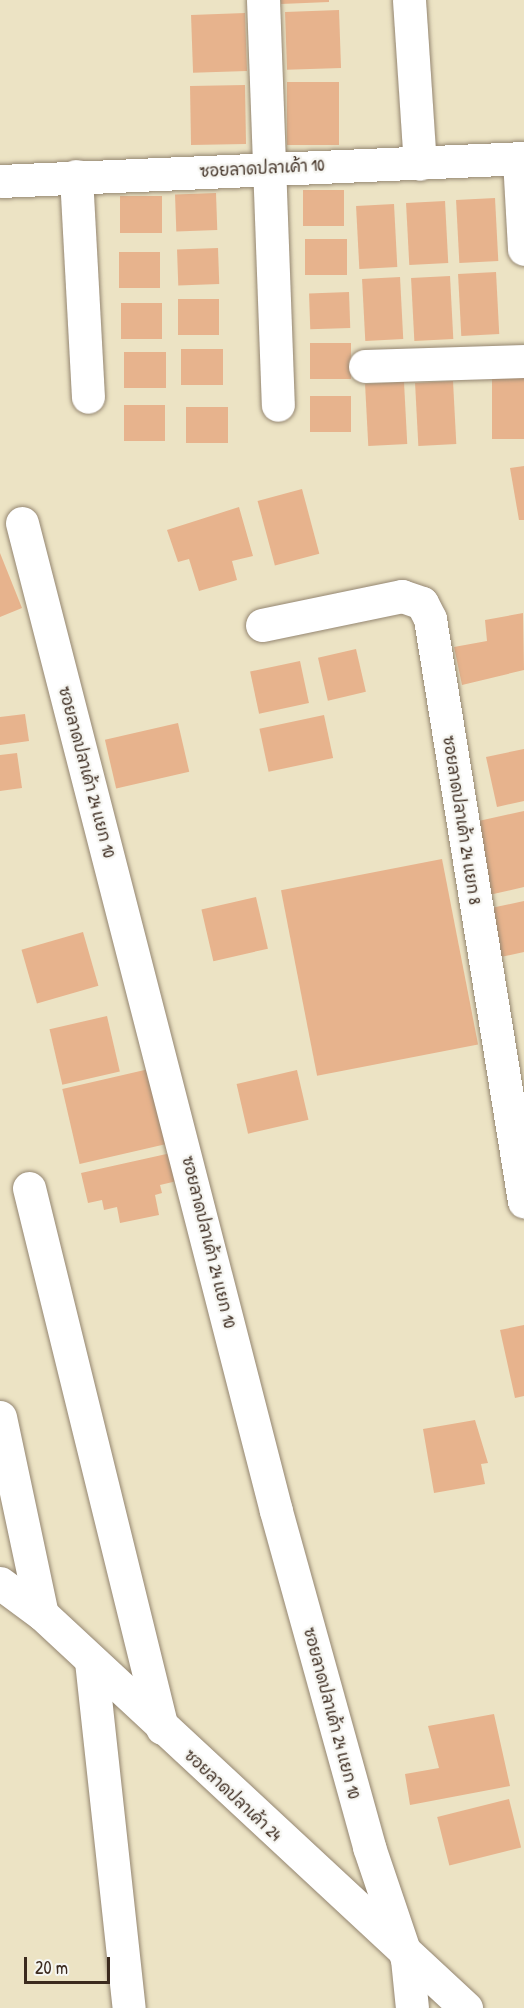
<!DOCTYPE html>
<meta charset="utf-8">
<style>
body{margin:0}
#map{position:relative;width:524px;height:2008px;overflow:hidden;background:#ece3c4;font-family:"Patrick Hand","Playpen Sans Thai",sans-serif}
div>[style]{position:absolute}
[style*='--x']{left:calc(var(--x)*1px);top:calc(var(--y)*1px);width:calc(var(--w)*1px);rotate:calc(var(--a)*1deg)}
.building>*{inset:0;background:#e7b38d;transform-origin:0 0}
.roads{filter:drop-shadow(0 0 2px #948671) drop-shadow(0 0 2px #948671)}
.minor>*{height:33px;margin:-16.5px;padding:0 16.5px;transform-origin:16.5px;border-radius:16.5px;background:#fff}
span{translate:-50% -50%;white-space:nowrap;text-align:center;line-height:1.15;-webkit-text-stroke:5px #f6f6f2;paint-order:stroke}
.street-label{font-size:16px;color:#3b2a1e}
.scale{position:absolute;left:24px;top:1957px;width:86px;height:27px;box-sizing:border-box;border:3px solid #3b2a1e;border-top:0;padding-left:8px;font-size:18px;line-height:21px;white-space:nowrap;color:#3b2a1e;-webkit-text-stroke:4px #f6f6f2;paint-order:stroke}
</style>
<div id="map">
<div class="building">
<i style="clip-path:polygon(281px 0,329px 0,329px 2px,281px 4px)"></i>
<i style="left:339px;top:10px;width:58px;height:54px;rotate:88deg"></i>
<i style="left:245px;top:13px;width:58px;height:54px;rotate:88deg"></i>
<i style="left:339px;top:82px;width:63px;height:52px;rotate:90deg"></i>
<i style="left:245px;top:85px;width:59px;height:55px;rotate:89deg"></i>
<i style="left:303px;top:190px;width:41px;height:36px"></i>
<i style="left:216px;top:193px;width:37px;height:41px;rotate:88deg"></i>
<i style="left:120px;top:196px;width:42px;height:37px"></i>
<i style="left:495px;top:198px;width:63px;height:39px;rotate:87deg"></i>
<i style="left:445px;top:201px;width:62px;height:39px;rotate:87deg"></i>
<i style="left:394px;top:204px;width:63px;height:38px;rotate:87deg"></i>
<i style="left:305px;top:239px;width:42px;height:36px"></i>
<i style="left:218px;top:248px;width:36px;height:41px;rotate:88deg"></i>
<i style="left:119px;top:252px;width:41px;height:36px"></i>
<i style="left:496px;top:272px;width:62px;height:38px;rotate:87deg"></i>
<i style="left:450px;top:276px;width:63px;height:39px;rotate:87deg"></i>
<i style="left:400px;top:277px;width:62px;height:38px;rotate:87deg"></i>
<i style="left:349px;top:292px;width:36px;height:40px;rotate:88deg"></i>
<i style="left:178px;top:299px;width:41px;height:36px"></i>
<i style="left:121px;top:303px;width:41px;height:36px"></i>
<i style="left:310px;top:343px;width:41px;height:36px"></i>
<i style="left:223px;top:349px;width:36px;height:42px;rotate:90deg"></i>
<i style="left:124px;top:352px;width:42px;height:36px"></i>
<i style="left:524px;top:376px;width:63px;height:32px;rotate:90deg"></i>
<i style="left:453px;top:381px;width:63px;height:38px;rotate:87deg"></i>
<i style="left:404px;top:382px;width:62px;height:39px;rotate:87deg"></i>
<i style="left:310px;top:396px;width:41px;height:36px"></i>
<i style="left:165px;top:405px;width:36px;height:41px;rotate:90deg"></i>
<i style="left:186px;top:407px;width:42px;height:36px"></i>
<i style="clip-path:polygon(524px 466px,524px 520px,519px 520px,510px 468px)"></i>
<i style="left:302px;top:489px;width:67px;height:46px;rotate:75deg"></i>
<i style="clip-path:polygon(239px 507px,253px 556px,232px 561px,237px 580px,199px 591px,189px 559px,178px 562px,167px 530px)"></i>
<i style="clip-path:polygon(0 553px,22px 608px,0 617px)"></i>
<i style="clip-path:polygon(523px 613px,524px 670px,462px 685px,454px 647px,487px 641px,485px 620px)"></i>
<i style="left:356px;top:649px;width:44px;height:39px;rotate:77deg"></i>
<i style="left:300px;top:661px;width:43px;height:51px;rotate:78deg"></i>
<i style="clip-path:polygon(25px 714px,29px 741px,0 745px,0 717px)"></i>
<i style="left:324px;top:715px;width:44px;height:66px;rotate:78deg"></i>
<i style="left:178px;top:723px;width:50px;height:75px;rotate:77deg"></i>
<i style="clip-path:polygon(524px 749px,524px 801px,497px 807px,486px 757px)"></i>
<i style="clip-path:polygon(17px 753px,22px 788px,0 791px,0 755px)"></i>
<i style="clip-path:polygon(524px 811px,524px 887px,489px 895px,474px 822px)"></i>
<i style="left:442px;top:859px;width:189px;height:164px;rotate:79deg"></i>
<i style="left:256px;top:897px;width:53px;height:56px;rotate:77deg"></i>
<i style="clip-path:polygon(524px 901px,524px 952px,501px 957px,491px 908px)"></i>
<i style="left:83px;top:932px;width:56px;height:64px;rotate:74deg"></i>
<i style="left:107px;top:1016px;width:57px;height:59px;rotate:77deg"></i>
<i style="left:149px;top:1069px;width:77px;height:89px;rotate:77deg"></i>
<i style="left:297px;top:1070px;width:51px;height:62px;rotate:77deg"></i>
<i style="clip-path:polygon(171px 1153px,177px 1181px,160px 1185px,162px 1193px,155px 1195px,159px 1215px,120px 1223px,117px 1207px,104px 1210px,102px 1200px,88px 1203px,81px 1173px)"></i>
<i style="clip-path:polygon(524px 1325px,524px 1396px,515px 1398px,500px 1330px)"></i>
<i style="clip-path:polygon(475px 1420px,488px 1463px,481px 1464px,485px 1484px,434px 1493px,423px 1429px)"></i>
<i style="clip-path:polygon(494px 1714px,510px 1786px,410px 1805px,405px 1774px,439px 1768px,428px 1726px)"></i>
<i style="left:509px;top:1799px;width:50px;height:74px;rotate:76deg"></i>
</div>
<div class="roads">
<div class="minor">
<i style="--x:263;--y:0;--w:405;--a:87.9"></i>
<i style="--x:409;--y:0;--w:164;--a:86.2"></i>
<i style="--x:519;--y:159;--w:90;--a:86.8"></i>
<i style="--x:76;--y:176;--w:221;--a:86.9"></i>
<i style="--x:0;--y:181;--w:525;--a:-2.51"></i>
<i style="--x:365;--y:366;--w:159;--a:-1.8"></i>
<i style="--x:22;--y:523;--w:1020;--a:75.58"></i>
<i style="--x:276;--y:1511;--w:349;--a:74.5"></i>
<i style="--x:369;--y:1847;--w:118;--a:71.3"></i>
<i style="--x:407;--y:1959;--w:49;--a:84.2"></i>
<i style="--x:262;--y:625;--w:143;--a:-11.7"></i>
<i style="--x:402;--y:596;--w:21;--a:19"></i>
<i style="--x:422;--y:603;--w:18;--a:63"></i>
<i style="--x:430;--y:619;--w:590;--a:80.83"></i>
<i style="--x:29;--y:1188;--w:556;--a:76.16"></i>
<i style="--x:0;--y:1417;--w:201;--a:78"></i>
<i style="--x:0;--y:1583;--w:52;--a:36.4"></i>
<i style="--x:42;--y:1614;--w:579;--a:42.9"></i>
<i style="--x:91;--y:1661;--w:349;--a:83.8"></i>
</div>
</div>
<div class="street-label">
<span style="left:262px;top:168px;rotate:-3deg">ซอยลาดปลาเค้า 10</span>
<span style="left:87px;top:772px;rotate:75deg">ซอยลาดปลาเค้า 24 แยก 10</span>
<span style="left:462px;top:820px;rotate:81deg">ซอยลาดปลาเค้า 24 แยก 8</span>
<span style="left:209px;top:1242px;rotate:76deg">ซอยลาดปลาเค้า 24 แยก 10</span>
<span style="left:332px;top:1713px;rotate:75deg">ซอยลาดปลาเค้า 24 แยก 10</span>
<span style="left:233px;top:1795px;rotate:43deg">ซอยลาดปลาเค้า 24</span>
</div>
<div class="scale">20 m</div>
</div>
